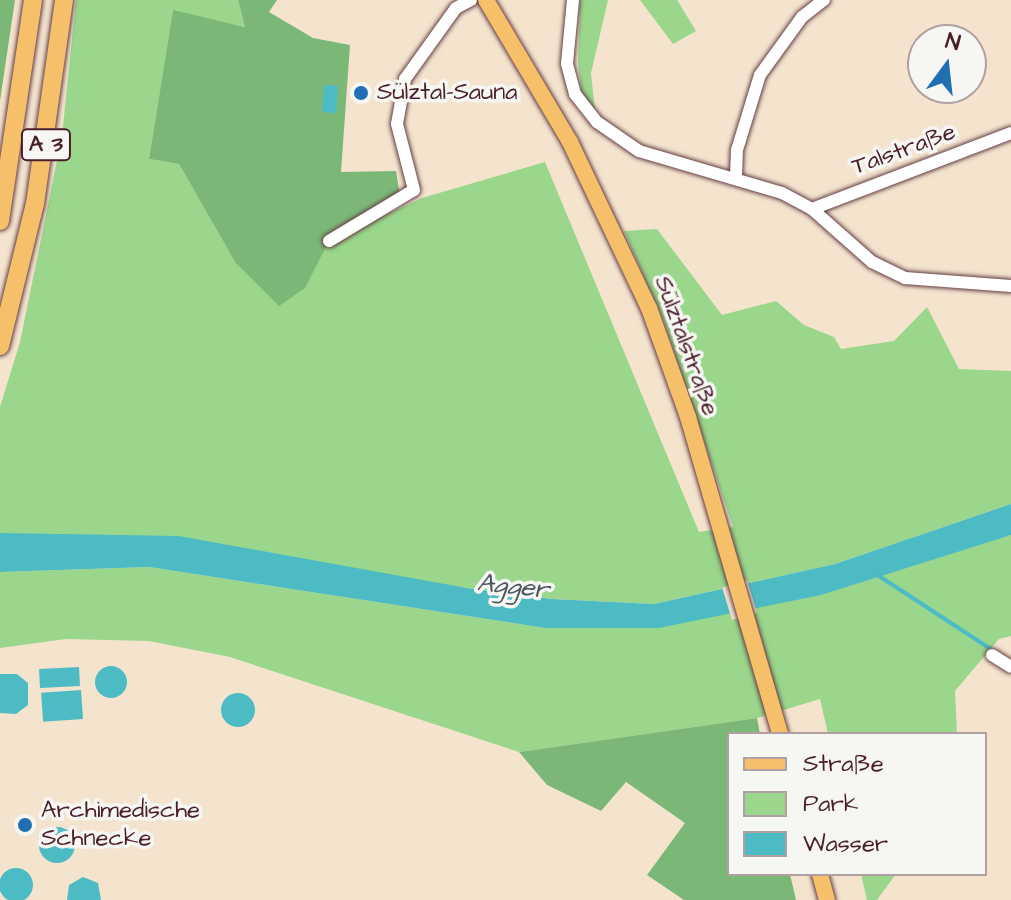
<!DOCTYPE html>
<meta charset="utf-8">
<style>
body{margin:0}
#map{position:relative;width:1011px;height:900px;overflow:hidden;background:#f4e4ce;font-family:"Architects Daughter",sans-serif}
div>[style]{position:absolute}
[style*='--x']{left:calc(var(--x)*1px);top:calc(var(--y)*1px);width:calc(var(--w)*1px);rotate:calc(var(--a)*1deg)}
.green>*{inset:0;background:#9ad78c}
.forest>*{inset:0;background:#7bb878}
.water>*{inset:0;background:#4dbbc4;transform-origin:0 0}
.round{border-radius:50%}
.pier>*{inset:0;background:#f4e4ce;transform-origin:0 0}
.stream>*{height:4px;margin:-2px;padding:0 2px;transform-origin:2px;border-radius:2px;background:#4dbbc4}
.roads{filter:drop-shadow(0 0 2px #643d43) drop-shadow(0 0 2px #643d43)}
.minor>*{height:12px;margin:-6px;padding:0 6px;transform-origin:6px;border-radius:6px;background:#fff}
.major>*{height:16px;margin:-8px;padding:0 8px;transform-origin:8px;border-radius:8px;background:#f6c06b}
.highway>*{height:18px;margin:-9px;padding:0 9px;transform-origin:9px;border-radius:9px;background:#f6c06b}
.dots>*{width:22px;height:22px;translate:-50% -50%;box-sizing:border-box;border:4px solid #f6f6f2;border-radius:50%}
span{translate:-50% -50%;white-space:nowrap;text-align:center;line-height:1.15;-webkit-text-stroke:7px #f6f6f2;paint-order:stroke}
.shield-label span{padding:2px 6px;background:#f6f6f2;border:2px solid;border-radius:6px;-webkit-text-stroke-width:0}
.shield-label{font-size:22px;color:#4a1f2b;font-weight:700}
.poi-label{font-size:24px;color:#4a1f2b}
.left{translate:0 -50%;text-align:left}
.street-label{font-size:24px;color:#4a1f2b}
.water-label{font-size:26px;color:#4b5661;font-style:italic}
.legend{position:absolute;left:727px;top:732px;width:260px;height:144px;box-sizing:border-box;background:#f6f6f2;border:2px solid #b1a0a2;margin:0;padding:10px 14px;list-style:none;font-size:24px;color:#4a1f2b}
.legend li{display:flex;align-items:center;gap:16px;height:40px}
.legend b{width:40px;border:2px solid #b1a0a2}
.north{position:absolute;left:907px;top:24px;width:80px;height:80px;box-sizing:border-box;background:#f6f6f2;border:2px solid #b1a0a2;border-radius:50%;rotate:15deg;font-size:22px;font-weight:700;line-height:32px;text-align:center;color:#4a1f2b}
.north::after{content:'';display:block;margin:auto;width:28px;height:36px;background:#1f6fb2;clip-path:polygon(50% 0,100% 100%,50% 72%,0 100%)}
</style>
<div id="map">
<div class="green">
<i style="clip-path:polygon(76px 0,238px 0,245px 27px,173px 11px,149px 159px,179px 164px,235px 262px,329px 241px,422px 198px,545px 162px,699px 532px,733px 527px,664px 322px,624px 231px,657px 229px,722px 315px,776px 301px,804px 325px,834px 337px,841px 349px,894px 341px,927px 307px,959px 369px,1011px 371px,1011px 504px,835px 564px,654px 604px,552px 599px,86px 538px,0 533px,0 407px,20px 342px,62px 136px)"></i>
<i style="clip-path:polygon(580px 0,608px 0,591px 73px,595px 111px,583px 103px,578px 63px)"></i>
<i style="clip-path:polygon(640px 0,677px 0,696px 31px,673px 44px)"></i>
<i style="clip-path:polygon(1011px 535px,1011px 636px,999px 639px,955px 691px,957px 734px,828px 734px,820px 699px,757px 718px,519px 752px,230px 657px,149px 641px,66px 639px,0 648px,0 572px,149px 567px,545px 628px,959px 549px)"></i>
<i style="clip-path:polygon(861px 874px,896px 874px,877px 900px,867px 900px)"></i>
</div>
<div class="forest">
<i style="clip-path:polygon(0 0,15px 0,0 101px)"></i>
<i style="clip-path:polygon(238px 0,277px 0,269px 12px,313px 38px,350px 45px,341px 172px,396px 171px,400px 196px,329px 241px,305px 288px,279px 306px,235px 262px,179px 164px,149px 159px,173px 10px,245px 27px)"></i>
<i style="clip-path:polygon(757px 718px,760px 734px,729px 734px,729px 874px,790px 874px,796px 900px,684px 900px,647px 875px,685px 823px,626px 782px,601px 811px,547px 785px,519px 752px)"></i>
</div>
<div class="water">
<i style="left:324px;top:85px;width:14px;height:27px;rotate:4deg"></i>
<i style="clip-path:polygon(1011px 504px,1011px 535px,821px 595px,659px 628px,545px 628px,149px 567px,0 572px,0 533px,179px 536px,467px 588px,552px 599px,654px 604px,835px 564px)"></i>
<i class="round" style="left:95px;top:666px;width:32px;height:32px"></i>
<i style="left:79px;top:667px;width:19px;height:40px;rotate:87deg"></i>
<i style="clip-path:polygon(0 674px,17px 674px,28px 683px,28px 705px,16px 714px,0 713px)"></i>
<i style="left:81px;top:690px;width:29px;height:40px;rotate:86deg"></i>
<i class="round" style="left:221px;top:693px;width:34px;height:34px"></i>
<i class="round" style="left:39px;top:827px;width:36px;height:36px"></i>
<i class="round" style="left:-1px;top:868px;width:34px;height:34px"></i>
<i style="clip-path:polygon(83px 877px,98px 883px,101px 900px,67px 900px,69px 885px)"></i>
</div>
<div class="pier">
<i style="left:747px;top:580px;width:34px;height:26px;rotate:73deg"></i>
</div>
<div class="stream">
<i style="--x:876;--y:574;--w:142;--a:33.2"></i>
</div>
<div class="roads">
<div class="minor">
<i style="--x:573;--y:0;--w:64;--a:95.4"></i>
<i style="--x:567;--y:64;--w:31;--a:75"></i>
<i style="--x:575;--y:94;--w:36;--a:52"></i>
<i style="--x:597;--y:122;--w:51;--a:34.6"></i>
<i style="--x:639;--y:151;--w:149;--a:16.4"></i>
<i style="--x:782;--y:193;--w:34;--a:28"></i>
<i style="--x:812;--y:209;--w:80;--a:41.5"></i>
<i style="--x:872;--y:262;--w:37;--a:26"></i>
<i style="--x:905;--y:278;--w:106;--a:4.3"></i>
<i style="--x:736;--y:177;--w:27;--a:-88"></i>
<i style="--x:737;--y:150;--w:78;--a:-73"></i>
<i style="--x:760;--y:75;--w:72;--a:-54.1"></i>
<i style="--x:802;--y:17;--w:28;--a:-38"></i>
<i style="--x:812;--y:209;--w:213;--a:-20.9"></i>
<i style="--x:329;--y:241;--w:99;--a:-31"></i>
<i style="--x:414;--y:190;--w:68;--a:-104.4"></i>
<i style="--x:397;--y:124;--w:46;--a:-79.9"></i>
<i style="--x:405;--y:79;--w:87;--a:-54.3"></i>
<i style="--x:456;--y:8;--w:17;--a:-28"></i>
<i style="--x:992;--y:655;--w:22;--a:32"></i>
</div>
<div class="major">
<i style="--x:486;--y:0;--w:165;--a:59.4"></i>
<i style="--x:570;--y:142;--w:184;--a:64.6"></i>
<i style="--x:649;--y:308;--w:116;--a:70.3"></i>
<i style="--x:688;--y:417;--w:330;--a:73.8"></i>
<i style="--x:820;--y:874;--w:27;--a:75"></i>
</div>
<div class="highway">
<i style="--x:0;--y:221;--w:223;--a:-81.5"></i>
<i style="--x:0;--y:346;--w:146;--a:-76.2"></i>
<i style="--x:35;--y:204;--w:206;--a:-81.9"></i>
</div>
</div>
<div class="dots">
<i style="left:361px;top:93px;background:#1f6fb2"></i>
<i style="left:25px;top:825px;background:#1f6fb2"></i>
</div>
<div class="shield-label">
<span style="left:46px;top:145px">A 3</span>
</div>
<div class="poi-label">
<span class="left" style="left:377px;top:93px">Sülztal-Sauna</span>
<span class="left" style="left:41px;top:825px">Archimedische<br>Schnecke</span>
</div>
<div class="street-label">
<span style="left:904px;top:150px;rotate:-20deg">Talstraße</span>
<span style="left:686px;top:346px;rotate:70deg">Sülztalstraße</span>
</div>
<div class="water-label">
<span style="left:513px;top:587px;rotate:6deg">Agger</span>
</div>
<ul class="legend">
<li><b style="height:10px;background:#f6c06b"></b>Straße</li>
<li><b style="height:22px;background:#9ad78c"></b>Park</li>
<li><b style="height:22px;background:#4dbbc4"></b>Wasser</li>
</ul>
<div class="north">N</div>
</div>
